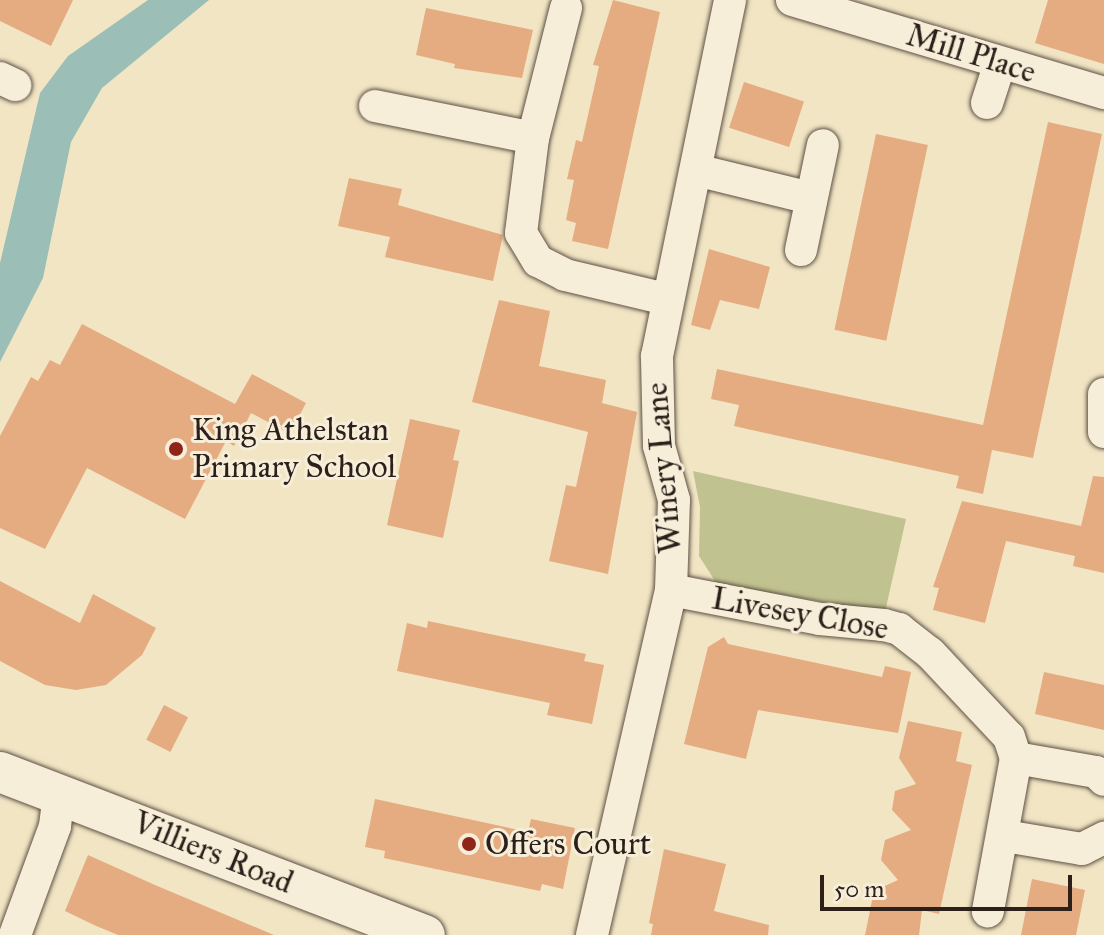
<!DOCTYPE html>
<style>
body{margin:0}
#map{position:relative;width:1104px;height:935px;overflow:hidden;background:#f2e5c4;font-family:"IM FELL Great Primer",serif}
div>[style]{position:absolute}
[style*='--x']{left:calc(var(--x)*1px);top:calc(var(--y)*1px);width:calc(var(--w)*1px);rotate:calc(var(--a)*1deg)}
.green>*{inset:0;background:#c0c390}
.water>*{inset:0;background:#9bbfb7}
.building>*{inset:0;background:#e5ab81;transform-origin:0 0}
.roads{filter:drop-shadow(0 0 2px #5e5145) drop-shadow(0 0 2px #5e5145)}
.minor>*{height:32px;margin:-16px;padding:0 16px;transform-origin:16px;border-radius:16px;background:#f7eed9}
.tertiary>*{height:40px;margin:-20px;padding:0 20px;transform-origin:20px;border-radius:20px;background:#f7eed9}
.dots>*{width:22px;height:22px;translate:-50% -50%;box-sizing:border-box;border:4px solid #f7eed9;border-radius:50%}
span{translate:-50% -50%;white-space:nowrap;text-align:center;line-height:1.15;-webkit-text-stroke:6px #f7eed9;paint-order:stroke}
.street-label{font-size:32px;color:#2d201b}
.poi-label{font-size:32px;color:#2d201b}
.left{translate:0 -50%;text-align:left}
.scale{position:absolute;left:820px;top:875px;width:252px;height:36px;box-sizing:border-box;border:4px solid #2d201b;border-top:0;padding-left:10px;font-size:24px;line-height:28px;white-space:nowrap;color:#2d201b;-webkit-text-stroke:6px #f7eed9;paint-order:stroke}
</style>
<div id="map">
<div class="green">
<i style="clip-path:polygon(693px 471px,906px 519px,885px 612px,717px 584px,699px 556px,700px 507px)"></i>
</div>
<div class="water">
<i style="clip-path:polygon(148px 0,209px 0,102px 88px,71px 142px,43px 278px,0 362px,0 263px,40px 93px,68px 56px)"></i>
</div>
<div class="building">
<i style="clip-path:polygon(0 0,73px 0,51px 46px,0 21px)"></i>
<i style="clip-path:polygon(613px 0,660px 12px,608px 249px,572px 241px,576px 223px,566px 220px,574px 180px,567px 179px,576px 140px,582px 142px,599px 66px,593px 65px)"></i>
<i style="clip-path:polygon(1048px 0,1104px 0,1104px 64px,1035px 43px)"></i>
<i style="clip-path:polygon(426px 8px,533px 30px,522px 78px,454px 68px,455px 64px,416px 55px)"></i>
<i style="left:744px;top:82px;width:63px;height:48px;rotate:18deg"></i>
<i style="clip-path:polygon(1048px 122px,1102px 134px,1033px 458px,992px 450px,983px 494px,956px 488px,959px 476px,734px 426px,739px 405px,711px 399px,717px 369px,983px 425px)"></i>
<i style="left:876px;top:134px;width:53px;height:200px;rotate:12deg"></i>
<i style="clip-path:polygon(349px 178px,402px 189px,398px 205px,503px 235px,493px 281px,385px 257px,390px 237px,338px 226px)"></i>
<i style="clip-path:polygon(709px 249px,770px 267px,759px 309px,720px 300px,710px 330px,691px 325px)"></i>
<i style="clip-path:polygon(499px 300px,550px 311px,539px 366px,606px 380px,602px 403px,637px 412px,608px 574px,549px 561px,566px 485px,576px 487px,588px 432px,472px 402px)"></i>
<i style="clip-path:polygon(82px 324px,235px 404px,252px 374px,306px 403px,290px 434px,251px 413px,234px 446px,226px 441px,185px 519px,87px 468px,45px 549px,0 528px,0 436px,31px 377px,38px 381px,50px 360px,60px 365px)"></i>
<i style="clip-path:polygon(410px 419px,460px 430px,453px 460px,459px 461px,443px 538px,387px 525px)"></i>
<i style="clip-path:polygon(1093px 476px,1104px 477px,1104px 573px,1073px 566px,1075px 556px,1006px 541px,985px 623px,933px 610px,939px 588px,933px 587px,962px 501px,1081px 526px)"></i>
<i style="clip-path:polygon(0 581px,80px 623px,93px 594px,156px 628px,142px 655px,106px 685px,76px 690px,45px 685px,0 661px)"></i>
<i style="clip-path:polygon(428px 621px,586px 654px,584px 661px,604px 665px,592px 724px,547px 715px,550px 703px,397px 671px,407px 623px,427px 628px)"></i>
<i style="clip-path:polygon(724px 637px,728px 644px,882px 677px,885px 666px,911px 672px,898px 733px,758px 710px,746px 759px,684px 744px,708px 647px)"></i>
<i style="clip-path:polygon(1044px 672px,1104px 685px,1104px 730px,1035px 714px)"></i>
<i style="left:164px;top:705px;width:27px;height:39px;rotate:27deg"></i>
<i style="clip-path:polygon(908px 721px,962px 732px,956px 761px,972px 765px,939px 914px,922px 910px,919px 935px,865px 935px,874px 891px,898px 880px,881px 860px,885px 840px,911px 830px,892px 810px,895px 791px,916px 784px,899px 758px)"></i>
<i style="clip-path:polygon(375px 799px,528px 832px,531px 819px,575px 828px,563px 889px,542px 884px,540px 891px,384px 858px,385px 851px,365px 847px)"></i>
<i style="clip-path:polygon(664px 849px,726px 864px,714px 911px,769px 925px,768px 935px,651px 935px,653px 924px,649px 923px)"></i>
<i style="clip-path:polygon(88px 855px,155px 885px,274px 935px,118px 935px,94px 925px,65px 911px)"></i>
<i style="clip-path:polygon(1032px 879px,1085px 890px,1076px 935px,1021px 935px)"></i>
</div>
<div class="roads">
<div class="minor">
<i style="--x:792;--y:0;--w:326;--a:16.6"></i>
<i style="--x:566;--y:8;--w:134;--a:104.2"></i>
<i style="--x:533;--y:138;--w:96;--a:97.2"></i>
<i style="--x:521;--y:233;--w:33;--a:59"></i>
<i style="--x:538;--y:261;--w:30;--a:27"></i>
<i style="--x:565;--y:275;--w:104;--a:13.4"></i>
<i style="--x:0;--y:78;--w:17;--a:25"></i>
<i style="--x:987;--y:103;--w:42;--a:-72"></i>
<i style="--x:375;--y:106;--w:161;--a:11.4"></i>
<i style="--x:696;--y:170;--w:117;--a:13.8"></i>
<i style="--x:801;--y:250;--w:107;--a:-78.2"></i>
<i style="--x:1104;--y:394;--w:38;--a:90"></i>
<i style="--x:671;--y:590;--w:152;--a:11"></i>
<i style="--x:820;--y:619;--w:64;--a:5.4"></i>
<i style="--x:884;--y:625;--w:16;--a:15"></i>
<i style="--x:899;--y:629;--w:39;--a:38"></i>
<i style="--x:930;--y:653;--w:115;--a:46.8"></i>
<i style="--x:1009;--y:737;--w:22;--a:72"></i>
<i style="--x:1016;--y:758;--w:156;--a:100.4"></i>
<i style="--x:1016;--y:758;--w:81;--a:9.9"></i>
<i style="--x:1096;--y:772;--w:11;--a:45"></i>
<i style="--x:1005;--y:836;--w:78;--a:9.6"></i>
<i style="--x:1082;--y:849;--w:25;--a:-27"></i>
<i style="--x:15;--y:935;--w:116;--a:-69.8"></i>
<i style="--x:55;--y:826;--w:34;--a:-83"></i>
<i style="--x:592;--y:935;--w:354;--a:-77.1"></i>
<i style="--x:671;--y:590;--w:90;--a:-88.1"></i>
<i style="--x:674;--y:500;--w:56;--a:-105.5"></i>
<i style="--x:659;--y:446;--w:90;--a:-91.3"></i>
<i style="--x:657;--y:356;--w:363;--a:-78.4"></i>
</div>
<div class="tertiary">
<i style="--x:0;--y:772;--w:455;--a:21"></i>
</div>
</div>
<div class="dots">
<i style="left:176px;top:449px;background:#8f2418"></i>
<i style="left:469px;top:844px;background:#8f2418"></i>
</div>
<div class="street-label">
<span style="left:971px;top:54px;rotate:17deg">Mill Place</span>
<span style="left:664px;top:468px;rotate:-95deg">Winery Lane</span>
<span style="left:800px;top:614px;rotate:10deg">Livesey Close</span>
<span style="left:213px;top:853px;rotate:22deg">Villiers Road</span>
</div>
<div class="poi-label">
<span class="left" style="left:192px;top:449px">King Athelstan<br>Primary School</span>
<span class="left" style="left:485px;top:844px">Offers Court</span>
</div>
<div class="scale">50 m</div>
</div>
